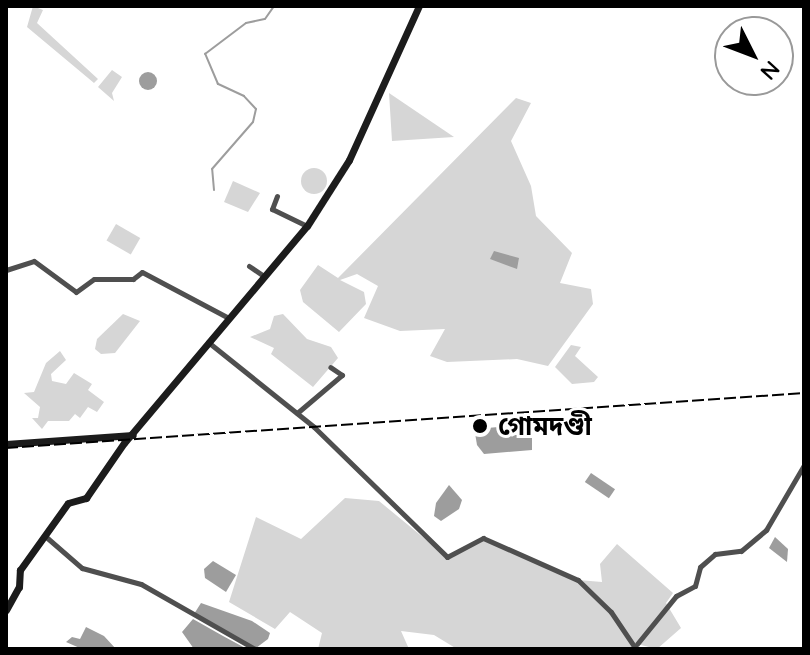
<!DOCTYPE html>
<meta charset="utf-8">
<style>
body{margin:0}
#map{position:relative;width:810px;height:655px;overflow:hidden;background:#fff;font-family:Quicksand,"Noto Sans Bengali",sans-serif}
div>[style]{position:absolute}
[style*='--x']{left:calc(var(--x)*1px);top:calc(var(--y)*1px);width:calc(var(--w)*1px);rotate:calc(var(--a)*1deg)}
.green>*{inset:0;background:#d6d6d6;transform-origin:0 0}
.round{border-radius:50%}
.water>*{inset:0;background:#9d9d9d;transform-origin:0 0}
.stream>*{height:2px;margin:-1px;padding:0 1px;transform-origin:1px;border-radius:1px;background:#9d9d9d}
.minor>*{height:5px;margin:-2.5px;padding:0 2.5px;transform-origin:2.5px;border-radius:2.5px;background:#4f4f4f}
.secondary>*{height:7px;margin:-3.5px;padding:0 3.5px;transform-origin:3.5px;border-radius:3.5px;background:#1c1c1c}
.rail>*{height:2px;margin-top:-1px;transform-origin:0;background:repeating-linear-gradient(90deg,#000 0 12px,transparent 0 16px)}
.dots>*{width:22px;height:22px;translate:-50% -50%;box-sizing:border-box;border:4px solid #fff;border-radius:50%}
span{translate:-50% -50%;white-space:nowrap;text-align:center;line-height:1.15;-webkit-text-stroke:6px #fff;paint-order:stroke}
.poi-label{font-size:26px;color:#000;font-weight:700}
.left{translate:0 -50%;text-align:left}
.frame{position:absolute;inset:0;border:8px solid #000;pointer-events:none}
.north{position:absolute;left:714px;top:16px;width:80px;height:80px;box-sizing:border-box;background:#fff;border:2px solid #999;border-radius:50%;rotate:132deg;font-size:22px;font-weight:700;line-height:32px;text-align:center;color:#000}
.north::after{content:'';display:block;margin:auto;width:28px;height:36px;background:#000;clip-path:polygon(50% 0,100% 100%,50% 72%,0 100%)}
</style>
<div id="map">
<div class="green">
<i style="clip-path:polygon(33px 6px,43px 10px,37px 23px,98px 79px,94px 83px,27px 27px)"></i>
<i style="clip-path:polygon(112px 70px,122px 77px,112px 93px,114px 101px,98px 87px)"></i>
<i style="clip-path:polygon(389px 93px,454px 137px,392px 141px)"></i>
<i style="clip-path:polygon(516px 98px,531px 103px,511px 141px,531px 186px,536px 216px,572px 253px,560px 283px,591px 289px,593px 304px,548px 366px,517px 359px,447px 362px,430px 356px,445px 329px,400px 331px,364px 318px,378px 286px,357px 274px,340px 280px,364px 292px,366px 304px,339px 332px,303px 302px,300px 290px,318px 265px,338px 278px)"></i>
<i class="round" style="left:301px;top:168px;width:26px;height:26px"></i>
<i style="clip-path:polygon(233px 181px,260px 193px,248px 212px,224px 202px)"></i>
<i style="left:116px;top:224px;width:28px;height:19px;rotate:30deg"></i>
<i style="clip-path:polygon(123px 314px,140px 321px,115px 353px,101px 354px,95px 349px,97px 339px)"></i>
<i style="clip-path:polygon(283px 314px,307px 339px,331px 347px,338px 358px,313px 387px,271px 354px,274px 348px,250px 337px,270px 329px,274px 316px)"></i>
<i style="clip-path:polygon(571px 345px,581px 347px,575px 356px,598px 377px,594px 382px,572px 384px,555px 367px)"></i>
<i style="clip-path:polygon(60px 351px,66px 360px,51px 374px,52px 381px,66px 384px,74px 373px,92px 384px,88px 390px,104px 402px,97px 412px,88px 407px,80px 418px,75px 414px,69px 421px,48px 421px,42px 429px,32px 418px,38px 418px,40px 407px,24px 393px,34px 392px,46px 363px)"></i>
<i style="clip-path:polygon(345px 498px,379px 501px,447px 557px,483px 538px,578px 580px,602px 582px,600px 564px,617px 544px,673px 593px,666px 603px,681px 628px,657px 649px,637px 644px,637px 649px,457px 649px,434px 635px,401px 631px,409px 649px,318px 649px,322px 633px,290px 612px,275px 629px,229px 602px,256px 517px,301px 539px)"></i>
</div>
<div class="water">
<i class="round" style="left:139px;top:72px;width:18px;height:18px"></i>
<i style="clip-path:polygon(494px 251px,519px 258px,517px 269px,490px 259px)"></i>
<i style="clip-path:polygon(532px 424px,532px 450px,484px 454px,477px 445px,475px 433px,487px 428px)"></i>
<i style="left:591px;top:473px;width:29px;height:11px;rotate:34deg"></i>
<i style="clip-path:polygon(449px 485px,462px 500px,459px 509px,441px 521px,434px 516px,436px 503px)"></i>
<i style="clip-path:polygon(775px 537px,788px 549px,787px 562px,769px 548px)"></i>
<i style="clip-path:polygon(213px 561px,236px 575px,226px 592px,205px 578px,204px 569px)"></i>
<i style="clip-path:polygon(201px 603px,252px 621px,270px 633px,268px 639px,256px 648px,194px 614px)"></i>
<i style="clip-path:polygon(193px 619px,223px 636px,247px 649px,194px 649px,182px 632px)"></i>
<i style="clip-path:polygon(86px 627px,104px 636px,116px 649px,82px 649px,66px 642px,72px 637px,80px 639px)"></i>
</div>
<div class="stream">
<i style="--x:214;--y:190;--w:21;--a:-95"></i>
<i style="--x:212;--y:169;--w:62;--a:-48.9"></i>
<i style="--x:253;--y:122;--w:13;--a:-77"></i>
<i style="--x:256;--y:109;--w:18;--a:-133"></i>
<i style="--x:244;--y:96;--w:29;--a:-155"></i>
<i style="--x:218;--y:84;--w:33;--a:-113"></i>
<i style="--x:205;--y:54;--w:51;--a:-37.1"></i>
<i style="--x:246;--y:23;--w:19;--a:-12"></i>
<i style="--x:265;--y:19;--w:16;--a:-55"></i>
</div>
<div class="minor">
<i style="--x:277;--y:196;--w:14;--a:111"></i>
<i style="--x:272;--y:209;--w:39;--a:26"></i>
<i style="--x:249;--y:266;--w:18;--a:34"></i>
<i style="--x:6;--y:270;--w:29;--a:-18"></i>
<i style="--x:34;--y:261;--w:52;--a:36.4"></i>
<i style="--x:76;--y:292;--w:22;--a:-36"></i>
<i style="--x:94;--y:279;--w:39;--a:0"></i>
<i style="--x:133;--y:279;--w:11;--a:-38"></i>
<i style="--x:142;--y:272;--w:96;--a:27.9"></i>
<i style="--x:208;--y:342;--w:136;--a:38.7"></i>
<i style="--x:314;--y:427;--w:186;--a:44.3"></i>
<i style="--x:447;--y:557;--w:41;--a:-27.8"></i>
<i style="--x:483;--y:538;--w:104;--a:23.9"></i>
<i style="--x:578;--y:580;--w:46;--a:44.1"></i>
<i style="--x:611;--y:612;--w:45;--a:56"></i>
<i style="--x:297;--y:413;--w:59;--a:-40.2"></i>
<i style="--x:342;--y:375;--w:14;--a:-146"></i>
<i style="--x:45;--y:536;--w:49;--a:40.9"></i>
<i style="--x:82;--y:568;--w:61;--a:15.2"></i>
<i style="--x:141;--y:584;--w:131;--a:29.7"></i>
<i style="--x:637;--y:644;--w:62;--a:-50.9"></i>
<i style="--x:676;--y:596;--w:21;--a:-28"></i>
<i style="--x:695;--y:586;--w:20;--a:-75"></i>
<i style="--x:700;--y:567;--w:20;--a:-41"></i>
<i style="--x:715;--y:554;--w:26;--a:-7"></i>
<i style="--x:741;--y:551;--w:33;--a:-40"></i>
<i style="--x:766;--y:530;--w:75;--a:-59.7"></i>
</div>
<div class="secondary">
<i style="--x:6;--y:444;--w:127;--a:-4.1"></i>
<i style="--x:6;--y:610;--w:26;--a:-61"></i>
<i style="--x:19;--y:587;--w:17;--a:-87"></i>
<i style="--x:20;--y:570;--w:82;--a:-54.4"></i>
<i style="--x:68;--y:503;--w:19;--a:-16"></i>
<i style="--x:86;--y:498;--w:67;--a:-55.4"></i>
<i style="--x:124;--y:443;--w:284;--a:-49.9"></i>
<i style="--x:307;--y:226;--w:78;--a:-57.5"></i>
<i style="--x:349;--y:160;--w:169;--a:-65.6"></i>
</div>
<div class="rail">
<i style="--x:6;--y:448;--w:800;--a:-3.94"></i>
</div>
<div class="dots">
<i style="left:480px;top:426px;background:#000"></i>
</div>
<div class="poi-label">
<span class="left" style="left:498px;top:426px">গোমদণ্ডী</span>
</div>
<div class="frame"></div>
<div class="north">N</div>
</div>
